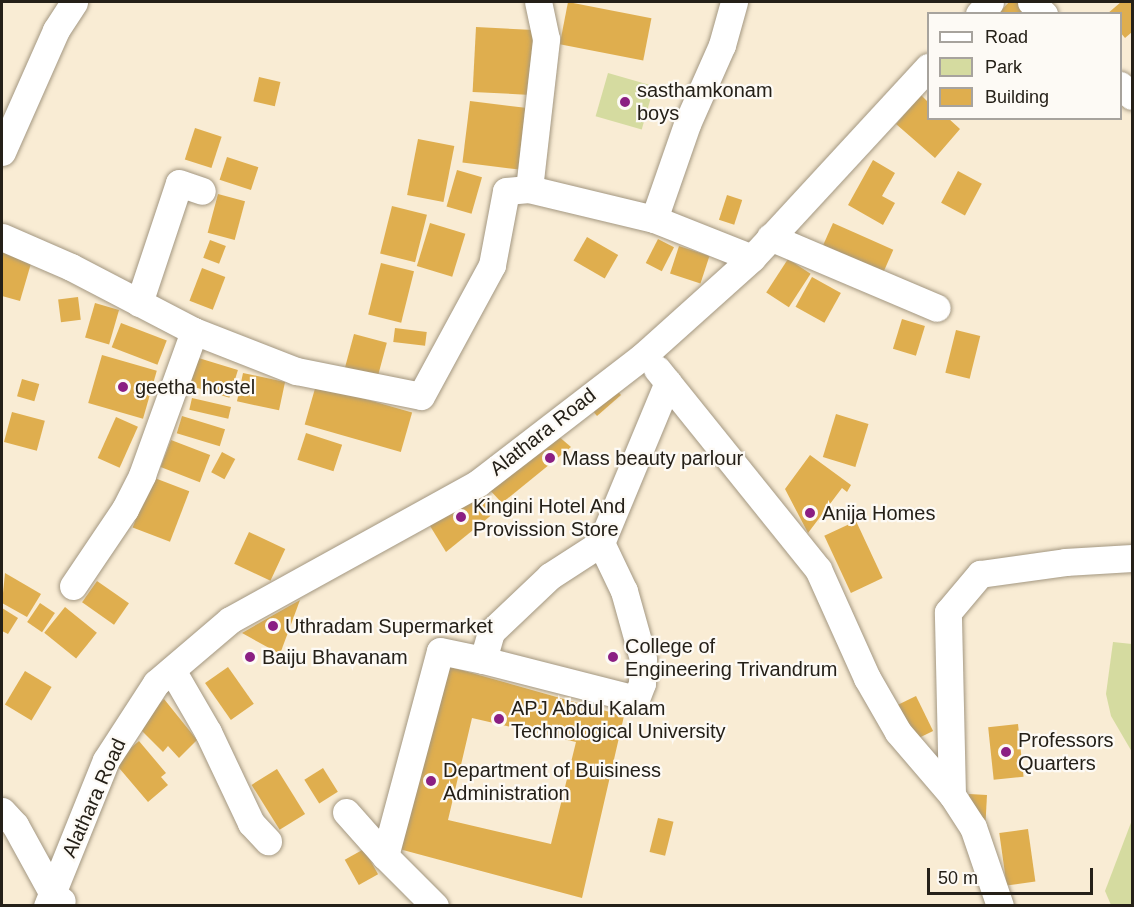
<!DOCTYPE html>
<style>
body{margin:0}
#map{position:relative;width:1134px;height:907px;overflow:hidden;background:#f9ecd4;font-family:Helvetica,sans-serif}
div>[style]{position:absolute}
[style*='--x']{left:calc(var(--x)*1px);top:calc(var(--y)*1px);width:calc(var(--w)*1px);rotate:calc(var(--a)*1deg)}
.green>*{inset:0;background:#d5dba0;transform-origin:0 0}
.building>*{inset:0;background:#dfae4e;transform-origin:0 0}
.roads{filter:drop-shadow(0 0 2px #a39781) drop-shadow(0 0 2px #a39781)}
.minor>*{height:27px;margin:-13.5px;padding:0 13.5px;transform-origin:13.5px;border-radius:13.5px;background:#fff}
.dots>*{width:16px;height:16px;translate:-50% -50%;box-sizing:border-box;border:3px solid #fdfaf5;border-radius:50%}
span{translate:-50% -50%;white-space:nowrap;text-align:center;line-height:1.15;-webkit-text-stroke:4.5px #fdfaf5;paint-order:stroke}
.poi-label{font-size:20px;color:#252018}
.left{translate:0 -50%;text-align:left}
.street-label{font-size:20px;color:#252018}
.frame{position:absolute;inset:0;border:3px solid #252018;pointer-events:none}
.legend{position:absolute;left:927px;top:12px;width:195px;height:108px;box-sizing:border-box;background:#fdfaf5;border:2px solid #a7a39d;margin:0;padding:8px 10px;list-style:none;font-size:18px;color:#252018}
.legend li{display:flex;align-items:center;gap:12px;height:30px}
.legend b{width:30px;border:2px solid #a7a39d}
.scale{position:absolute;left:927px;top:868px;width:166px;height:27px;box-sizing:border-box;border:3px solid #252018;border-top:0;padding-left:8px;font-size:18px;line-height:21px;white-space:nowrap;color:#252018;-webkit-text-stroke:4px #fdfaf5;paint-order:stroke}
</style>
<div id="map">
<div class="green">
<i style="left:608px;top:73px;width:48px;height:45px;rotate:16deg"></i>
<i style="clip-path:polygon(1113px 642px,1132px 644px,1132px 752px,1111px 716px,1106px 694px)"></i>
<i style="clip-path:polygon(1132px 820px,1132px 905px,1111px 905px,1105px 891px)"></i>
</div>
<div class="building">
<i style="left:568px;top:2px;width:85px;height:43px;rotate:11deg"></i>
<i style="clip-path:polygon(1009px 2px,1019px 2px,1033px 14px,998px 14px)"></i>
<i style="clip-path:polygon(1121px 2px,1132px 2px,1132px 32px,1125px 38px,1120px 32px,1120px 14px,1107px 14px)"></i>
<i style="left:476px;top:27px;width:58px;height:65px;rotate:3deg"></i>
<i style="left:259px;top:77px;width:22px;height:25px;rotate:13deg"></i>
<i style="clip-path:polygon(921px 95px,928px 102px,928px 118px,948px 118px,960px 129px,935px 158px,896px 124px)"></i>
<i style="left:470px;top:101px;width:62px;height:62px;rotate:7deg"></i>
<i style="left:195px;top:128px;width:28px;height:33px;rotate:18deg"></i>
<i style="left:418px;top:139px;width:37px;height:57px;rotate:11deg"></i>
<i style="left:227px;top:157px;width:33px;height:24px;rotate:18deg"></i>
<i style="clip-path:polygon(873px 160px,895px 173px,882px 196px,895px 203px,883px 225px,848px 205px)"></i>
<i style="left:457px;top:170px;width:26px;height:38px;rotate:16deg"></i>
<i style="left:958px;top:171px;width:27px;height:36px;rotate:28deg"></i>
<i style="left:218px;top:194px;width:28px;height:40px;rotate:15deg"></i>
<i style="left:727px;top:195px;width:16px;height:26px;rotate:18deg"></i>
<i style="left:392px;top:206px;width:36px;height:49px;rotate:14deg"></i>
<i style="left:430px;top:223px;width:37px;height:45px;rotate:17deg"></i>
<i style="left:833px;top:223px;width:66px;height:28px;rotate:24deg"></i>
<i style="left:587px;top:237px;width:36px;height:27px;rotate:30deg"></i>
<i style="left:658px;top:239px;width:18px;height:27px;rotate:27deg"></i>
<i style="left:210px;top:240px;width:17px;height:19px;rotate:21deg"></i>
<i style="left:679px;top:246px;width:32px;height:29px;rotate:18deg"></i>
<i style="clip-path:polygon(2px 252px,32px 260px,20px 301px,2px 296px)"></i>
<i style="left:788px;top:259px;width:27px;height:40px;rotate:33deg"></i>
<i style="left:381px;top:263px;width:34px;height:53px;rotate:14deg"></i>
<i style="left:202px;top:268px;width:25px;height:35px;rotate:21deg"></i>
<i style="left:812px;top:277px;width:33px;height:34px;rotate:29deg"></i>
<i style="left:78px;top:297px;width:23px;height:20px;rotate:83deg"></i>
<i style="left:95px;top:303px;width:25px;height:36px;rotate:16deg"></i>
<i style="left:902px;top:319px;width:24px;height:31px;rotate:17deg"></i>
<i style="left:121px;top:323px;width:49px;height:26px;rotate:21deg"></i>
<i style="left:395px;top:328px;width:32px;height:14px;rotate:7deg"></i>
<i style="left:956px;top:330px;width:25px;height:44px;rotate:14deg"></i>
<i style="left:354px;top:334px;width:34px;height:42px;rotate:15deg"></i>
<i style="left:102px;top:355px;width:57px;height:50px;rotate:16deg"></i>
<i style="left:192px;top:356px;width:48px;height:29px;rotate:17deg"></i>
<i style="left:243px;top:373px;width:43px;height:29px;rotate:12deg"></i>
<i style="left:22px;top:379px;width:18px;height:18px;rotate:16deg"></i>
<i style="left:316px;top:385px;width:100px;height:41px;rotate:16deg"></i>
<i style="clip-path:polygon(613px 386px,621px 395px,597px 416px,587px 404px)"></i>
<i style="left:192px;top:398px;width:40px;height:12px;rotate:13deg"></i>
<i style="left:12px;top:412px;width:34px;height:31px;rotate:15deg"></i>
<i style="left:836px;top:414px;width:34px;height:45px;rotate:17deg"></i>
<i style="left:182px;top:416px;width:45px;height:18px;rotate:17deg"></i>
<i style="left:116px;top:417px;width:24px;height:45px;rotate:24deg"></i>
<i style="left:306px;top:433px;width:38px;height:28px;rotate:18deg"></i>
<i style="clip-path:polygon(557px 435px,571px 447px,502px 503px,487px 487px)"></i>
<i style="left:171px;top:440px;width:42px;height:29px;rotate:21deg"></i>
<i style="left:222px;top:452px;width:15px;height:23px;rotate:28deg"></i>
<i style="clip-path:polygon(810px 455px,851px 485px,847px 492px,842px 488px,808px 533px,785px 489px)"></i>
<i style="left:152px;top:477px;width:40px;height:54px;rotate:21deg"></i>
<i style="clip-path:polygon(482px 488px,494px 513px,446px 552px,427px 521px)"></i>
<i style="left:856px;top:521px;width:63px;height:35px;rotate:65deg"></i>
<i style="left:249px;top:532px;width:40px;height:35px;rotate:25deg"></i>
<i style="clip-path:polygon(5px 573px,41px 594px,27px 617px,2px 603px)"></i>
<i style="left:97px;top:581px;width:39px;height:26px;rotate:35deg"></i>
<i style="clip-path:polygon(300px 600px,280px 654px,242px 633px,268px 618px)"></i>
<i style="left:40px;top:603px;width:18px;height:23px;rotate:34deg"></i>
<i style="left:65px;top:607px;width:41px;height:33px;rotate:39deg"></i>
<i style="clip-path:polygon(2px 608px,18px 618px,8px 634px,2px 631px)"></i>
<i style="clip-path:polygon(evenodd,436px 663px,624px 716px,582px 898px,388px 846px,436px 663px,472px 718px,576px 742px,551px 844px,448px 820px,472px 718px)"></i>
<i style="left:228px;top:667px;width:45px;height:28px;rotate:55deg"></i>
<i style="left:25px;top:671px;width:31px;height:39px;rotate:31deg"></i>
<i style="left:916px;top:696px;width:39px;height:24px;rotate:64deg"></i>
<i style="clip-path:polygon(164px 699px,197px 740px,179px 758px,168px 746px,163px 752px,137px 726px)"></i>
<i style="left:1018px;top:724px;width:53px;height:30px;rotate:84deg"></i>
<i style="clip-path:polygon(139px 741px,166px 773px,161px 777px,168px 785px,148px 802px,114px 762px)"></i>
<i style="left:323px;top:768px;width:28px;height:22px;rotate:58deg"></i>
<i style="left:277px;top:769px;width:53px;height:30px;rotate:58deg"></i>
<i style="left:969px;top:794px;width:18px;height:25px;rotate:3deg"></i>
<i style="left:658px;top:818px;width:16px;height:35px;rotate:14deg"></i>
<i style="left:1028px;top:829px;width:53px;height:29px;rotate:82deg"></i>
<i style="left:364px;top:849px;width:29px;height:22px;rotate:61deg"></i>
</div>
<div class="roads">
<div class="minor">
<i style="--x:1031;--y:2;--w:18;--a:43"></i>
<i style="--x:979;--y:14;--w:16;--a:-47"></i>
<i style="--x:1120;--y:85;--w:16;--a:43"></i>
<i style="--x:2;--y:152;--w:133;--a:-66.1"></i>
<i style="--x:56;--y:30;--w:33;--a:-57"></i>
<i style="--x:529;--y:189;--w:151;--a:-83.5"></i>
<i style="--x:546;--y:39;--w:38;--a:-102"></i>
<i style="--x:654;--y:219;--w:101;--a:-70.8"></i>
<i style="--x:687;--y:124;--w:86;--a:-66.1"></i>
<i style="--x:722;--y:45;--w:45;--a:-74.4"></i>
<i style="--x:2;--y:237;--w:75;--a:23.5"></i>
<i style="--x:71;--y:267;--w:139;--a:27.5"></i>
<i style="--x:770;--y:237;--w:181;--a:23"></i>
<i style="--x:139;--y:303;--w:126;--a:-71.6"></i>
<i style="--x:179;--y:183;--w:24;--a:19"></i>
<i style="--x:657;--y:369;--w:257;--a:51.2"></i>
<i style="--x:818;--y:569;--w:120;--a:65.8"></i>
<i style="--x:867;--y:678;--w:62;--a:60.1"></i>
<i style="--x:898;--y:732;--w:83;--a:49.4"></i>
<i style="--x:952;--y:795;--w:38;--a:57"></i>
<i style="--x:973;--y:827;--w:83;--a:71.1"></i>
<i style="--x:601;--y:543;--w:61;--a:147.1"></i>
<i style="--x:550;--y:576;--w:81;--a:136.5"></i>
<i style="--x:491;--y:632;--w:29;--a:106"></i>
<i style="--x:483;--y:660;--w:158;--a:14.3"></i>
<i style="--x:636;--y:699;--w:17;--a:-69"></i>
<i style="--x:642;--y:683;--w:24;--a:-88"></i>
<i style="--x:643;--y:659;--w:71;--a:-105.6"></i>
<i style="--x:624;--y:591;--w:53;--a:-115.6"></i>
<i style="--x:601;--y:543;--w:174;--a:-67.4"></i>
<i style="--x:73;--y:586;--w:93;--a:-56"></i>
<i style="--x:125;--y:509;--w:38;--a:-63"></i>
<i style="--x:142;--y:475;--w:153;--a:-70.1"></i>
<i style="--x:194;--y:331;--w:110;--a:21.4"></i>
<i style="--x:296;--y:371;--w:127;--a:11.3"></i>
<i style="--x:421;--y:396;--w:149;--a:-61.5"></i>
<i style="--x:492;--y:265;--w:75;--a:-79.3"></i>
<i style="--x:506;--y:191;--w:23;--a:-5"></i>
<i style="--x:529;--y:189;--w:129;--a:13.5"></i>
<i style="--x:654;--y:219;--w:105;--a:21.7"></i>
<i style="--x:172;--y:670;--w:72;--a:59.9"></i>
<i style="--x:208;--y:732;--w:101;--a:64.7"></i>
<i style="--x:251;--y:823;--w:25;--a:47"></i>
<i style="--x:952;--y:795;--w:183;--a:-91.3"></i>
<i style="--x:948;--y:612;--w:50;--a:-49.9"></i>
<i style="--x:980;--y:574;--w:86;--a:-8"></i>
<i style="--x:1065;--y:562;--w:67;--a:-3.4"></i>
<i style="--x:2;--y:811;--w:19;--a:47"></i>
<i style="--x:15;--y:825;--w:79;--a:61.2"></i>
<i style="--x:53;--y:894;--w:11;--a:38"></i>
<i style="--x:346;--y:812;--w:59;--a:48.4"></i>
<i style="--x:47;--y:906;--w:157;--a:-68"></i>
<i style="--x:106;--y:760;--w:92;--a:-57"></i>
<i style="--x:156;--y:683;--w:97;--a:-40.4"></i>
<i style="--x:230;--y:620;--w:283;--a:-28.9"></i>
<i style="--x:478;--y:483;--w:210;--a:-37.6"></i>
<i style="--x:644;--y:355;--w:145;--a:-41.9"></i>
<i style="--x:752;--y:258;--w:260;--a:-47.3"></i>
<i style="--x:435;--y:906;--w:71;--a:-135"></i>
<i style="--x:385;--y:856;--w:212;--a:-75"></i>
<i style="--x:440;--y:651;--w:44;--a:11.8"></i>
</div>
</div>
<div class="dots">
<i style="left:625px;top:102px;background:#8b1f83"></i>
<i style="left:123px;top:387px;background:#8b1f83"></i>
<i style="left:550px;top:458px;background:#8b1f83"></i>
<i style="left:810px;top:513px;background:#8b1f83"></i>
<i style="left:461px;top:517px;background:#8b1f83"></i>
<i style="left:273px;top:626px;background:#8b1f83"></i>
<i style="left:250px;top:657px;background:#8b1f83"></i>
<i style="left:613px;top:657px;background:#8b1f83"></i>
<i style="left:499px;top:719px;background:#8b1f83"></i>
<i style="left:1006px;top:752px;background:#8b1f83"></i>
<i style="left:431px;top:781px;background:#8b1f83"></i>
</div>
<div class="poi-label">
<span class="left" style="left:637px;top:102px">sasthamkonam<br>boys</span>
<span class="left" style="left:135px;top:387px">geetha hostel</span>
<span class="left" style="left:562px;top:458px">Mass beauty parlour</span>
<span class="left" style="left:473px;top:518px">Kingini Hotel And<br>Provission Store</span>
<span class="left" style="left:822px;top:513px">Anija Homes</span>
<span class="left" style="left:285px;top:626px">Uthradam Supermarket</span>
<span class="left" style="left:625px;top:658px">College of<br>Engineering Trivandrum</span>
<span class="left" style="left:262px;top:657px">Baiju Bhavanam</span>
<span class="left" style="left:511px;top:720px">APJ Abdul Kalam<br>Technological University</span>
<span class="left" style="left:1018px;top:752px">Professors<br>Quarters</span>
<span class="left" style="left:443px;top:782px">Department of Buisiness<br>Administration</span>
</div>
<div class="street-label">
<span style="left:543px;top:432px;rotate:-38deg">Alathara Road</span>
<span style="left:94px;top:798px;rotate:-66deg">Alathara Road</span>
</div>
<div class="frame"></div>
<ul class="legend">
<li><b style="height:8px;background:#fff"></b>Road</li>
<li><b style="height:16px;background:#d5dba0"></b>Park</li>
<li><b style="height:16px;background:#dfae4e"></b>Building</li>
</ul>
<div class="scale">50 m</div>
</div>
